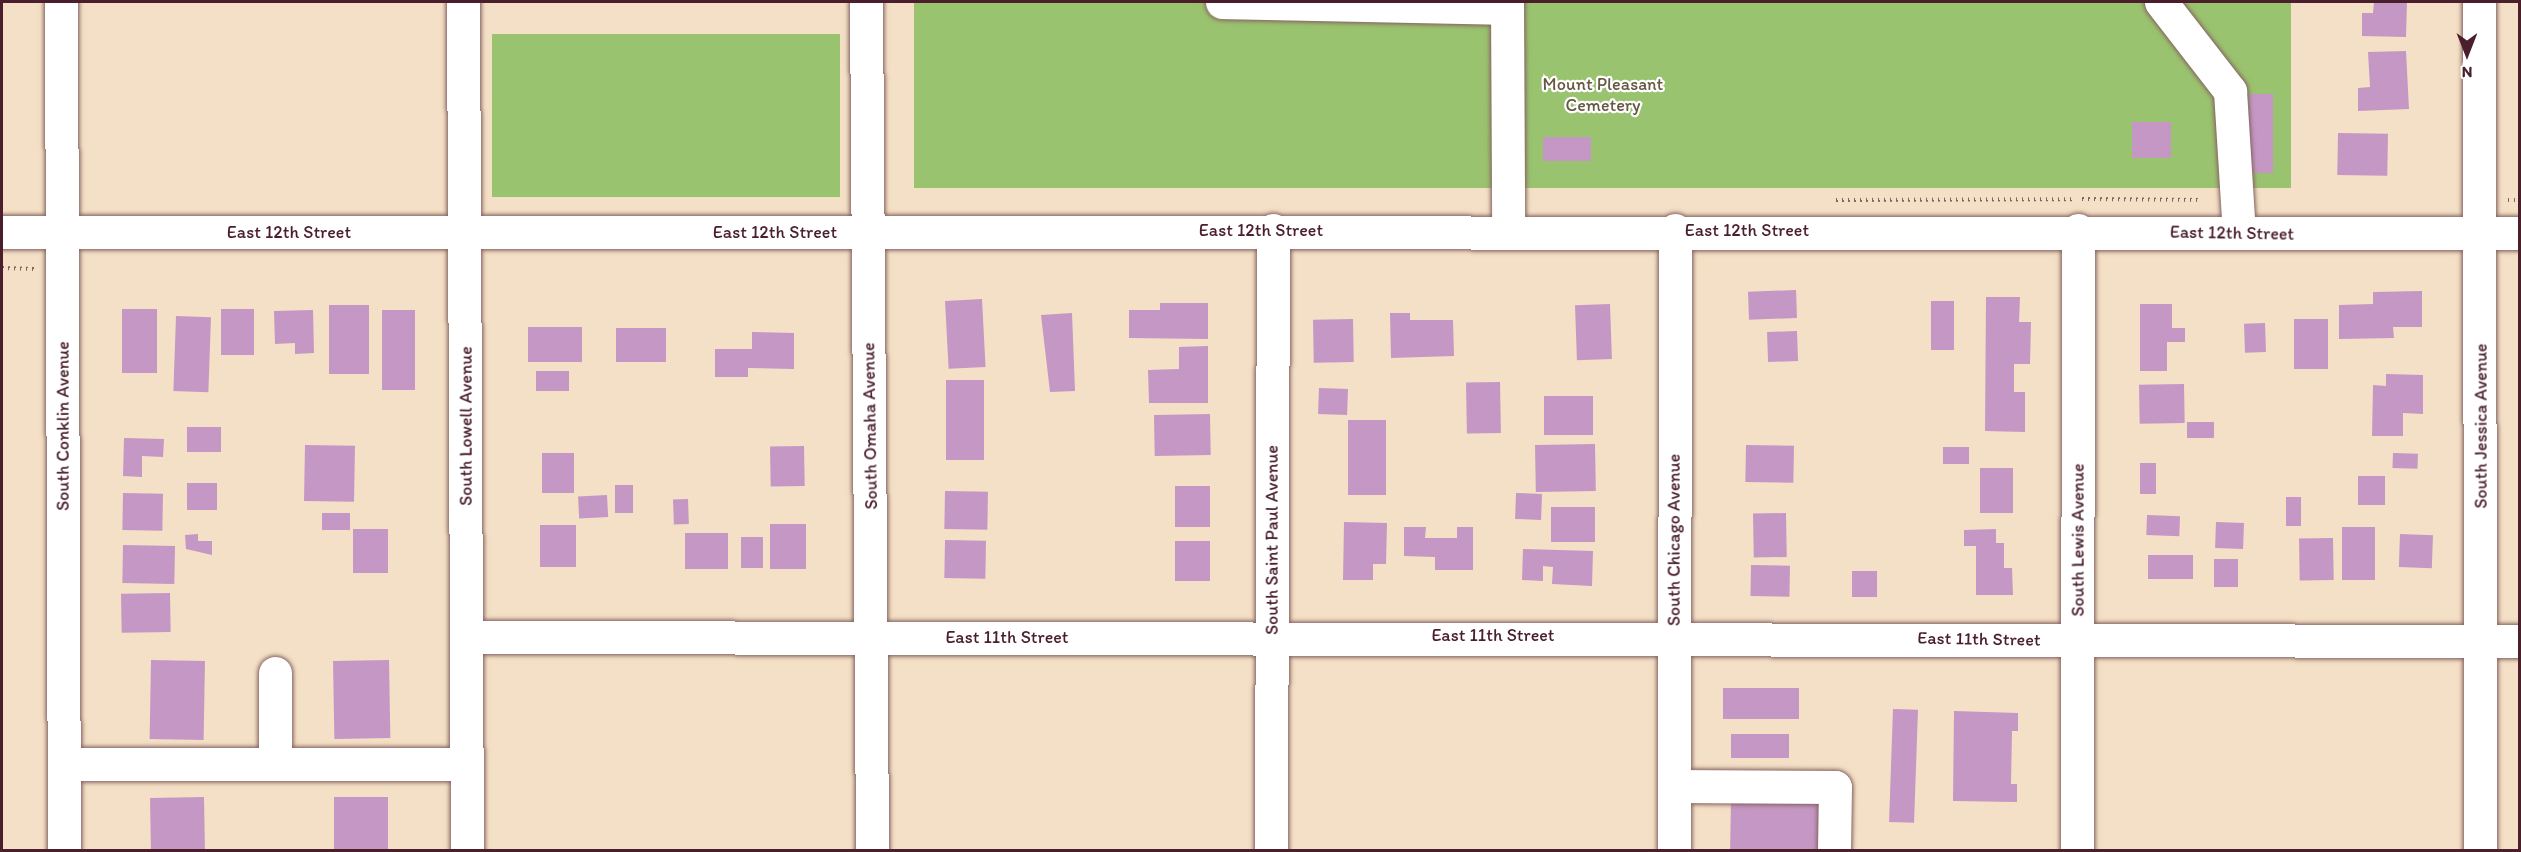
<!DOCTYPE html>
<style>
body{margin:0}
#map{position:relative;width:2521px;height:852px;overflow:hidden;background:#f4e0c6;font-family:Itim,sans-serif}
div>[style]{position:absolute}
[style*='--x']{left:calc(var(--x)*1px);top:calc(var(--y)*1px);width:calc(var(--w)*1px);rotate:calc(var(--a)*1deg)}
.green>*{inset:0;background:#9ac36f;transform-origin:0 0}
.building>*{inset:0;background:#c497c5;transform-origin:0 0}
.path>*{height:4px;margin-top:-2px;transform-origin:0;background:repeating-linear-gradient(90deg,#866361 0 1.5px,transparent 0 6px)}
.roads{filter:drop-shadow(0 0 2px #866361) drop-shadow(0 0 2px #866361)}
.minor>*{height:33px;margin:-16.5px;padding:0 16.5px;transform-origin:16.5px;border-radius:16.5px;background:#fff}
span{translate:-50% -50%;white-space:nowrap;text-align:center;line-height:1.15;-webkit-text-stroke:4.5px #fff;paint-order:stroke}
.park-label{font-size:18px;color:#665843}
.street-label{font-size:18px;color:#4a1f2b}
.frame{position:absolute;inset:0;border:3px solid #4a1f2b;pointer-events:none}
.north{position:absolute;left:2437px;top:24px;width:60px;height:60px;-webkit-text-stroke:4px #fff;paint-order:stroke;rotate:180deg;font-size:16px;font-weight:700;line-height:24px;text-align:center;color:#4a1f2b}
.north::after{content:'';display:block;margin:auto;width:21px;height:27px;background:#4a1f2b;clip-path:polygon(50% 0,100% 100%,50% 72%,0 100%)}
</style>
<div id="map">
<div class="green">
<i style="left:914px;top:2px;width:1377px;height:186px"></i>
<i style="left:840px;top:34px;width:163px;height:348px;rotate:90deg"></i>
</div>
<div class="building">
<i style="clip-path:polygon(2374px 2px,2407px 2px,2406px 37px,2362px 36px,2362px 13px,2373px 13px)"></i>
<i style="clip-path:polygon(2406px 51px,2409px 109px,2358px 111px,2358px 88px,2370px 87px,2368px 52px)"></i>
<i style="left:2249px;top:94px;width:24px;height:79px"></i>
<i style="left:2132px;top:122px;width:39px;height:36px"></i>
<i style="left:2338px;top:133px;width:50px;height:42px;rotate:1deg"></i>
<i style="left:1543px;top:137px;width:48px;height:24px"></i>
<i style="left:1796px;top:290px;width:28px;height:48px;rotate:88deg"></i>
<i style="clip-path:polygon(2422px 291px,2422px 327px,2393px 327px,2394px 338px,2339px 339px,2339px 305px,2373px 304px,2373px 292px)"></i>
<i style="clip-path:polygon(1986px 297px,2020px 297px,2019px 322px,2031px 322px,2030px 364px,2014px 364px,2014px 392px,2025px 392px,2025px 432px,1985px 431px)"></i>
<i style="left:982px;top:299px;width:68px;height:37px;rotate:87deg"></i>
<i style="left:1931px;top:301px;width:23px;height:49px"></i>
<i style="clip-path:polygon(1160px 303px,1208px 303px,1208px 339px,1129px 338px,1129px 310px,1160px 310px)"></i>
<i style="left:1610px;top:304px;width:55px;height:35px;rotate:88deg"></i>
<i style="clip-path:polygon(2140px 304px,2172px 304px,2172px 328px,2185px 328px,2185px 342px,2167px 342px,2167px 371px,2140px 371px)"></i>
<i style="left:329px;top:305px;width:40px;height:69px"></i>
<i style="left:122px;top:309px;width:35px;height:64px"></i>
<i style="left:254px;top:309px;width:46px;height:33px;rotate:90deg"></i>
<i style="clip-path:polygon(313px 310px,314px 353px,295px 354px,295px 343px,275px 344px,274px 311px)"></i>
<i style="left:382px;top:310px;width:33px;height:80px"></i>
<i style="clip-path:polygon(1072px 313px,1075px 391px,1050px 392px,1041px 315px)"></i>
<i style="clip-path:polygon(1390px 313px,1410px 313px,1410px 320px,1453px 320px,1454px 356px,1391px 358px)"></i>
<i style="left:176px;top:316px;width:35px;height:75px;rotate:2deg"></i>
<i style="left:1353px;top:319px;width:43px;height:40px;rotate:89deg"></i>
<i style="left:2294px;top:319px;width:34px;height:50px"></i>
<i style="left:2265px;top:323px;width:29px;height:21px;rotate:88deg"></i>
<i style="left:582px;top:327px;width:35px;height:54px;rotate:90deg"></i>
<i style="left:666px;top:328px;width:34px;height:50px;rotate:90deg"></i>
<i style="left:1797px;top:331px;width:30px;height:30px;rotate:88deg"></i>
<i style="clip-path:polygon(752px 332px,794px 333px,794px 369px,748px 368px,748px 377px,715px 377px,715px 349px,752px 349px)"></i>
<i style="clip-path:polygon(1208px 346px,1208px 403px,1149px 403px,1148px 370px,1179px 369px,1179px 347px)"></i>
<i style="left:569px;top:371px;width:20px;height:33px;rotate:90deg"></i>
<i style="clip-path:polygon(2386px 374px,2423px 375px,2423px 414px,2403px 413px,2403px 436px,2372px 436px,2373px 385px,2386px 386px)"></i>
<i style="left:946px;top:380px;width:38px;height:80px"></i>
<i style="left:1500px;top:382px;width:51px;height:34px;rotate:89deg"></i>
<i style="left:2184px;top:384px;width:39px;height:45px;rotate:89deg"></i>
<i style="left:1319px;top:388px;width:29px;height:26px;rotate:2deg"></i>
<i style="left:1544px;top:396px;width:49px;height:39px"></i>
<i style="left:1210px;top:414px;width:41px;height:56px;rotate:89deg"></i>
<i style="left:1348px;top:420px;width:38px;height:75px"></i>
<i style="left:2187px;top:422px;width:27px;height:16px"></i>
<i style="left:187px;top:427px;width:34px;height:25px"></i>
<i style="clip-path:polygon(124px 438px,164px 439px,163px 457px,142px 456px,142px 477px,123px 476px)"></i>
<i style="left:1595px;top:444px;width:47px;height:60px;rotate:89deg"></i>
<i style="left:305px;top:445px;width:50px;height:56px;rotate:1deg"></i>
<i style="left:1746px;top:445px;width:48px;height:37px;rotate:1deg"></i>
<i style="left:804px;top:446px;width:40px;height:34px;rotate:89deg"></i>
<i style="left:1969px;top:447px;width:17px;height:26px;rotate:90deg"></i>
<i style="left:542px;top:453px;width:32px;height:40px"></i>
<i style="left:2393px;top:453px;width:25px;height:15px;rotate:2deg"></i>
<i style="left:2140px;top:463px;width:16px;height:31px"></i>
<i style="left:1980px;top:468px;width:33px;height:45px"></i>
<i style="left:2358px;top:476px;width:27px;height:29px"></i>
<i style="left:187px;top:483px;width:30px;height:27px"></i>
<i style="left:615px;top:485px;width:18px;height:28px"></i>
<i style="left:1175px;top:486px;width:35px;height:41px"></i>
<i style="left:945px;top:491px;width:43px;height:38px;rotate:1deg"></i>
<i style="left:123px;top:493px;width:40px;height:37px;rotate:1deg"></i>
<i style="left:1516px;top:493px;width:26px;height:26px;rotate:2deg"></i>
<i style="left:607px;top:495px;width:22px;height:29px;rotate:87deg"></i>
<i style="left:2286px;top:497px;width:15px;height:29px"></i>
<i style="left:688px;top:499px;width:25px;height:15px;rotate:88deg"></i>
<i style="left:1551px;top:507px;width:44px;height:35px"></i>
<i style="left:322px;top:513px;width:28px;height:17px"></i>
<i style="left:1786px;top:513px;width:44px;height:33px;rotate:89deg"></i>
<i style="left:2147px;top:515px;width:33px;height:20px;rotate:2deg"></i>
<i style="clip-path:polygon(1344px 522px,1387px 523px,1386px 564px,1373px 564px,1373px 580px,1343px 580px)"></i>
<i style="left:2216px;top:522px;width:28px;height:26px;rotate:2deg"></i>
<i style="left:770px;top:524px;width:36px;height:45px"></i>
<i style="left:540px;top:525px;width:36px;height:42px"></i>
<i style="clip-path:polygon(1404px 527px,1426px 527px,1425px 538px,1457px 538px,1457px 527px,1473px 527px,1473px 570px,1435px 570px,1435px 557px,1404px 556px)"></i>
<i style="left:2342px;top:527px;width:33px;height:53px"></i>
<i style="left:353px;top:529px;width:35px;height:44px"></i>
<i style="clip-path:polygon(1996px 529px,1996px 543px,2004px 543px,2004px 568px,2012px 568px,2013px 595px,1976px 595px,1976px 546px,1964px 546px,1964px 530px)"></i>
<i style="left:685px;top:533px;width:43px;height:36px"></i>
<i style="clip-path:polygon(198px 534px,198px 541px,212px 541px,212px 555px,186px 549px,185px 535px)"></i>
<i style="left:2400px;top:534px;width:33px;height:33px;rotate:2deg"></i>
<i style="left:741px;top:537px;width:22px;height:31px"></i>
<i style="left:2333px;top:538px;width:42px;height:34px;rotate:89deg"></i>
<i style="left:945px;top:540px;width:41px;height:38px;rotate:1deg"></i>
<i style="left:1175px;top:541px;width:35px;height:40px"></i>
<i style="left:123px;top:545px;width:52px;height:38px;rotate:1deg"></i>
<i style="clip-path:polygon(1523px 549px,1593px 551px,1592px 586px,1552px 584px,1553px 567px,1543px 566px,1543px 581px,1522px 580px)"></i>
<i style="left:2193px;top:555px;width:24px;height:45px;rotate:90deg"></i>
<i style="left:2214px;top:559px;width:24px;height:28px"></i>
<i style="left:1751px;top:565px;width:39px;height:31px;rotate:1deg"></i>
<i style="left:1852px;top:571px;width:25px;height:26px"></i>
<i style="left:170px;top:593px;width:39px;height:49px;rotate:89deg"></i>
<i style="left:151px;top:660px;width:54px;height:79px;rotate:1deg"></i>
<i style="left:389px;top:660px;width:78px;height:56px;rotate:89deg"></i>
<i style="left:1799px;top:688px;width:31px;height:76px;rotate:90deg"></i>
<i style="left:1893px;top:709px;width:25px;height:113px;rotate:2deg"></i>
<i style="clip-path:polygon(1954px 711px,2018px 713px,2018px 731px,2012px 731px,2011px 784px,2017px 784px,2017px 802px,1953px 801px)"></i>
<i style="left:1731px;top:734px;width:58px;height:24px"></i>
<i style="left:204px;top:797px;width:53px;height:54px;rotate:89deg"></i>
<i style="left:388px;top:797px;width:53px;height:54px;rotate:90deg"></i>
<i style="left:1731px;top:799px;width:92px;height:51px;rotate:1deg"></i>
</div>
<div class="path">
<i style="--x:2082;--y:199;--w:119;--a:0.5"></i>
<i style="--x:1836;--y:200;--w:236;--a:-0.2"></i>
<i style="--x:2508;--y:200;--w:12;--a:0"></i>
<i style="--x:2;--y:268;--w:32;--a:2"></i>
</div>
<div class="roads">
<div class="minor">
<i style="--x:61;--y:2;--w:848;--a:89.8"></i>
<i style="--x:463;--y:2;--w:848;--a:89.73"></i>
<i style="--x:866;--y:2;--w:848;--a:89.59"></i>
<i style="--x:1222;--y:2;--w:285;--a:1.2"></i>
<i style="--x:1507;--y:2;--w:228;--a:89.7"></i>
<i style="--x:2161;--y:2;--w:113;--a:52.2"></i>
<i style="--x:2230;--y:91;--w:142;--a:86.4"></i>
<i style="--x:2479;--y:2;--w:848;--a:89.93"></i>
<i style="--x:2;--y:232;--w:2518;--a:0.02"></i>
<i style="--x:467;--y:637;--w:2053;--a:0.11"></i>
<i style="--x:275;--y:673;--w:91;--a:90"></i>
<i style="--x:64;--y:764;--w:403;--a:0"></i>
<i style="--x:1674;--y:786;--w:161;--a:0.4"></i>
<i style="--x:1835;--y:787;--w:63;--a:90.9"></i>
<i style="--x:1271;--y:850;--w:620;--a:-89.82"></i>
<i style="--x:1674;--y:850;--w:620;--a:-89.91"></i>
<i style="--x:2077;--y:850;--w:620;--a:-89.91"></i>
</div>
</div>
<div class="park-label">
<span style="left:1603px;top:95px">Mount Pleasant<br>Cemetery</span>
</div>
<div class="street-label">
<span style="left:1261px;top:230px">East 12th Street</span>
<span style="left:1747px;top:230px">East 12th Street</span>
<span style="left:289px;top:232px">East 12th Street</span>
<span style="left:775px;top:232px">East 12th Street</span>
<span style="left:2232px;top:233px;rotate:1deg">East 12th Street</span>
<span style="left:63px;top:426px;rotate:-90deg">South Conklin Avenue</span>
<span style="left:466px;top:426px;rotate:-90deg">South Lowell Avenue</span>
<span style="left:870px;top:426px;rotate:-91deg">South Omaha Avenue</span>
<span style="left:2481px;top:426px;rotate:-90deg">South Jessica Avenue</span>
<span style="left:1272px;top:540px;rotate:-90deg">South Saint Paul Avenue</span>
<span style="left:1674px;top:540px;rotate:-90deg">South Chicago Avenue</span>
<span style="left:2078px;top:540px;rotate:-90deg">South Lewis Avenue</span>
<span style="left:1493px;top:635px">East 11th Street</span>
<span style="left:1007px;top:637px">East 11th Street</span>
<span style="left:1979px;top:639px;rotate:1deg">East 11th Street</span>
</div>
<div class="frame"></div>
<div class="north">N</div>
</div>
